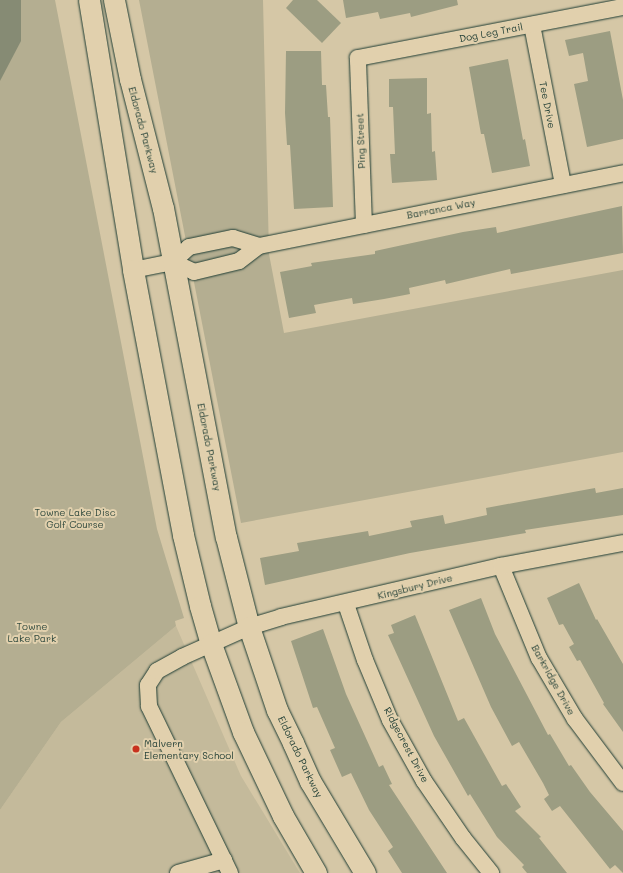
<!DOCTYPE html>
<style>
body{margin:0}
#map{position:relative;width:623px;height:873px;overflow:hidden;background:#d5c7a6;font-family:Mali,sans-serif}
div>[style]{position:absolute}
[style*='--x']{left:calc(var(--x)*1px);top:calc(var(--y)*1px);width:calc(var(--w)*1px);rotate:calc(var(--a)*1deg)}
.built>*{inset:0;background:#c4ba9b}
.green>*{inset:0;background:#b4ae91}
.water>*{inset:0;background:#868b74}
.building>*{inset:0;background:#9c9d82}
.roads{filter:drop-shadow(0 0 1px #1f3d34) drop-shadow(0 0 1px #1f3d34)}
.minor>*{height:16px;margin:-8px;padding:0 8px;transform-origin:8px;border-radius:8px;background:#e1d0ad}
.major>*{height:21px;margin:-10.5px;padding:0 10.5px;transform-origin:10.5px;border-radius:10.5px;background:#e1d0ad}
.dots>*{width:11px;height:11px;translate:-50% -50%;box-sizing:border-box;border:2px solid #e1d0ad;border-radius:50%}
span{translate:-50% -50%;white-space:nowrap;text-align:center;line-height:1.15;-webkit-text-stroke:4px #e1d0ad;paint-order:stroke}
.street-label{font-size:10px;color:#1f3d34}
.park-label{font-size:10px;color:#2e483d}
.poi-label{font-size:10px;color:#1f3d34}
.left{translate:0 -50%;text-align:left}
</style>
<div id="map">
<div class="built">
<i style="clip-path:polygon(176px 626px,241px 776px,300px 873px,0 873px,0 810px,61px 722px)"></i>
</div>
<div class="green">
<i style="clip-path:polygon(0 0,55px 0,157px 529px,184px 618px,175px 621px,176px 626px,61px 722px,0 810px)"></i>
<i style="clip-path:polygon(139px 0,263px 0,269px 254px,284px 333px,623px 270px,623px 452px,241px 523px)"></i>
</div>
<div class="water">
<i style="clip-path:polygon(0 0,21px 0,21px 41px,0 81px)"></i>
</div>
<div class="building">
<i style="clip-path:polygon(293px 0,317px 0,341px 23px,322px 43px,286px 8px)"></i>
<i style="clip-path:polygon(343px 0,457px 0,458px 5px,411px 17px,410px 13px,380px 19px,378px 12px,346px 18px)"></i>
<i style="clip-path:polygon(610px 31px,623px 100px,623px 139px,587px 147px,574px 84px,588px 81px,583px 53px,569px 56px,565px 40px)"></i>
<i style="clip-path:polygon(286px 51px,321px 51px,322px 85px,326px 85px,328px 117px,330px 117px,333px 207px,294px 209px,290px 145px,287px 145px,285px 113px)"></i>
<i style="clip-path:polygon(508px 59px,523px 140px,525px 139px,530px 166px,492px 173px,484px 134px,481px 134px,469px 67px)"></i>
<i style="clip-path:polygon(427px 78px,427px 114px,431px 113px,432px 152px,435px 151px,437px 180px,392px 183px,390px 154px,395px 154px,393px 107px,389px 107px,389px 79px)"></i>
<i style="clip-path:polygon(622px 206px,623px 253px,511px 274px,510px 269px,446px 284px,445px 280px,409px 288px,410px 294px,384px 299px,353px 304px,352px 298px,314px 305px,316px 313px,289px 318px,280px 272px,312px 266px,311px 263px,375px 254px,375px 251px,463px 232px,496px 227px,497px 233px)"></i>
<i style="clip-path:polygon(595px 488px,596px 493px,623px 488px,623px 515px,525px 530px,526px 533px,410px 553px,265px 585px,260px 558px,299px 551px,297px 543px,368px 531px,369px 536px,412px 527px,410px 521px,443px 515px,445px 524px,487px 515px,486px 508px)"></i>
<i style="clip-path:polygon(579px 583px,596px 620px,597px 619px,623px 664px,623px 732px,603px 704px,604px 703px,580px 660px,577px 661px,569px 647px,574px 644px,563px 624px,559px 625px,547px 598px)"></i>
<i style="clip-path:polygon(481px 598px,495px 634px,548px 735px,550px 734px,569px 766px,571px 765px,590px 792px,623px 831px,623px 873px,615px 865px,610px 869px,560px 806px,552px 811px,544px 799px,549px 795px,543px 783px,519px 742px,512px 746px,491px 707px,449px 610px)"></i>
<i style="clip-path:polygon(415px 615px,458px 721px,464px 718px,502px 786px,506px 784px,521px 807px,515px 811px,541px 837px,539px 838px,567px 873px,527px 873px,522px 867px,524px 865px,497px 837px,470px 794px,468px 796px,434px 736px,388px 635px,394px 633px,391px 625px)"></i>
<i style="clip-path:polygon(323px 629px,346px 694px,379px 767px,383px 765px,392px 784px,389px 785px,447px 873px,402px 873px,388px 851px,393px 847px,369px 810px,351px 773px,342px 777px,330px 750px,335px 748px,317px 707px,313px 708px,291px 641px)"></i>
</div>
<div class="roads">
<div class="minor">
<i style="--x:532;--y:25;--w:163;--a:79"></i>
<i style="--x:364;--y:225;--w:167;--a:-92.1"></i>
<i style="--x:358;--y:58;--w:270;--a:-10.9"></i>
<i style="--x:173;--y:262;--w:23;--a:25"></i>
<i style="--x:194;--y:272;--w:46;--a:-13.7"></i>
<i style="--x:239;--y:261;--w:25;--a:-37"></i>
<i style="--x:259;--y:246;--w:371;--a:-11.3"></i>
<i style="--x:133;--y:270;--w:41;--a:-11.3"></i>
<i style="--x:173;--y:262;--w:22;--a:-43"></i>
<i style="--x:189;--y:247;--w:45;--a:-11.6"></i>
<i style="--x:233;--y:238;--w:27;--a:17"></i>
<i style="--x:501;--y:566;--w:100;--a:67.6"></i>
<i style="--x:539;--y:658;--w:71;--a:59.5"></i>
<i style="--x:575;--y:719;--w:80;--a:53.1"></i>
<i style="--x:346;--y:604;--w:59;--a:71.3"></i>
<i style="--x:365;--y:660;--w:65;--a:67.4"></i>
<i style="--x:390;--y:720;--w:70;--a:60.9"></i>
<i style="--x:424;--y:781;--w:69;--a:55.6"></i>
<i style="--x:463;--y:838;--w:45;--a:51.3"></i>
<i style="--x:178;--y:873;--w:48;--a:-15.8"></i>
<i style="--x:230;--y:873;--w:186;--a:-115.9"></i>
<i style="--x:149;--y:706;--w:21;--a:-93"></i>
<i style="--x:148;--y:685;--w:17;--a:-57"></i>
<i style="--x:157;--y:671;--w:29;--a:-29"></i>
<i style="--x:182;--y:657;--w:73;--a:-24.1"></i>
<i style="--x:249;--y:627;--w:34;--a:-17"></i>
<i style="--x:281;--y:617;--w:226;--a:-13.1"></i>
<i style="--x:501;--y:566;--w:124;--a:-10.7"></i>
</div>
<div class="major">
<i style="--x:89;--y:0;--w:274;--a:80.7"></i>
<i style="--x:133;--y:270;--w:270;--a:79.3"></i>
<i style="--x:183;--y:535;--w:73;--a:76.5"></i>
<i style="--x:200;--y:606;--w:40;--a:74"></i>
<i style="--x:211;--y:644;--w:94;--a:70"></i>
<i style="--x:243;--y:732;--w:93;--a:64.5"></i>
<i style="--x:283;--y:816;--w:66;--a:59.9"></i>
<i style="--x:114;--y:0;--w:81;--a:78.6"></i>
<i style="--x:130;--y:79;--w:133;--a:75.7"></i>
<i style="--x:163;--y:208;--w:335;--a:79.2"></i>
<i style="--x:226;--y:537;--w:93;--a:75.7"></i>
<i style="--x:249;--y:627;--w:88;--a:71.4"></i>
<i style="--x:277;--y:710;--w:37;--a:64"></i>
<i style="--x:293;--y:743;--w:42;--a:65.9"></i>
<i style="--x:310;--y:781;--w:107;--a:59.1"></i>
</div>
</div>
<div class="dots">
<i style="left:136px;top:749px;background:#c8321e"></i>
</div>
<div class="street-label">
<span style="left:491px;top:33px;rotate:-11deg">Dog Leg Trail</span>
<span style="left:547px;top:105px;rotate:79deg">Tee Drive</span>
<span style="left:143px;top:130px;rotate:75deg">Eldorado Parkway</span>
<span style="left:361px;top:141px;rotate:-92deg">Ping Street</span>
<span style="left:441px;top:209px;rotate:-11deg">Barranca Way</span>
<span style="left:209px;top:447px;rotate:79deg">Eldorado Parkway</span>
<span style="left:415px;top:587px;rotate:-14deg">Kingsbury Drive</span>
<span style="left:553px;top:680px;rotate:61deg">Barkridge Drive</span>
<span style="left:406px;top:745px;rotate:62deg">Ridgecrest Drive</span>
<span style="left:300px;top:757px;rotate:64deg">Eldorado Parkway</span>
</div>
<div class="park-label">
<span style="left:75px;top:518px">Towne Lake Disc<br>Golf Course</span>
<span style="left:32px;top:632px">Towne<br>Lake Park</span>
</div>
<div class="poi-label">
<span class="left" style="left:144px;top:749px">Malvern<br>Elementary School</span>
</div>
</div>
